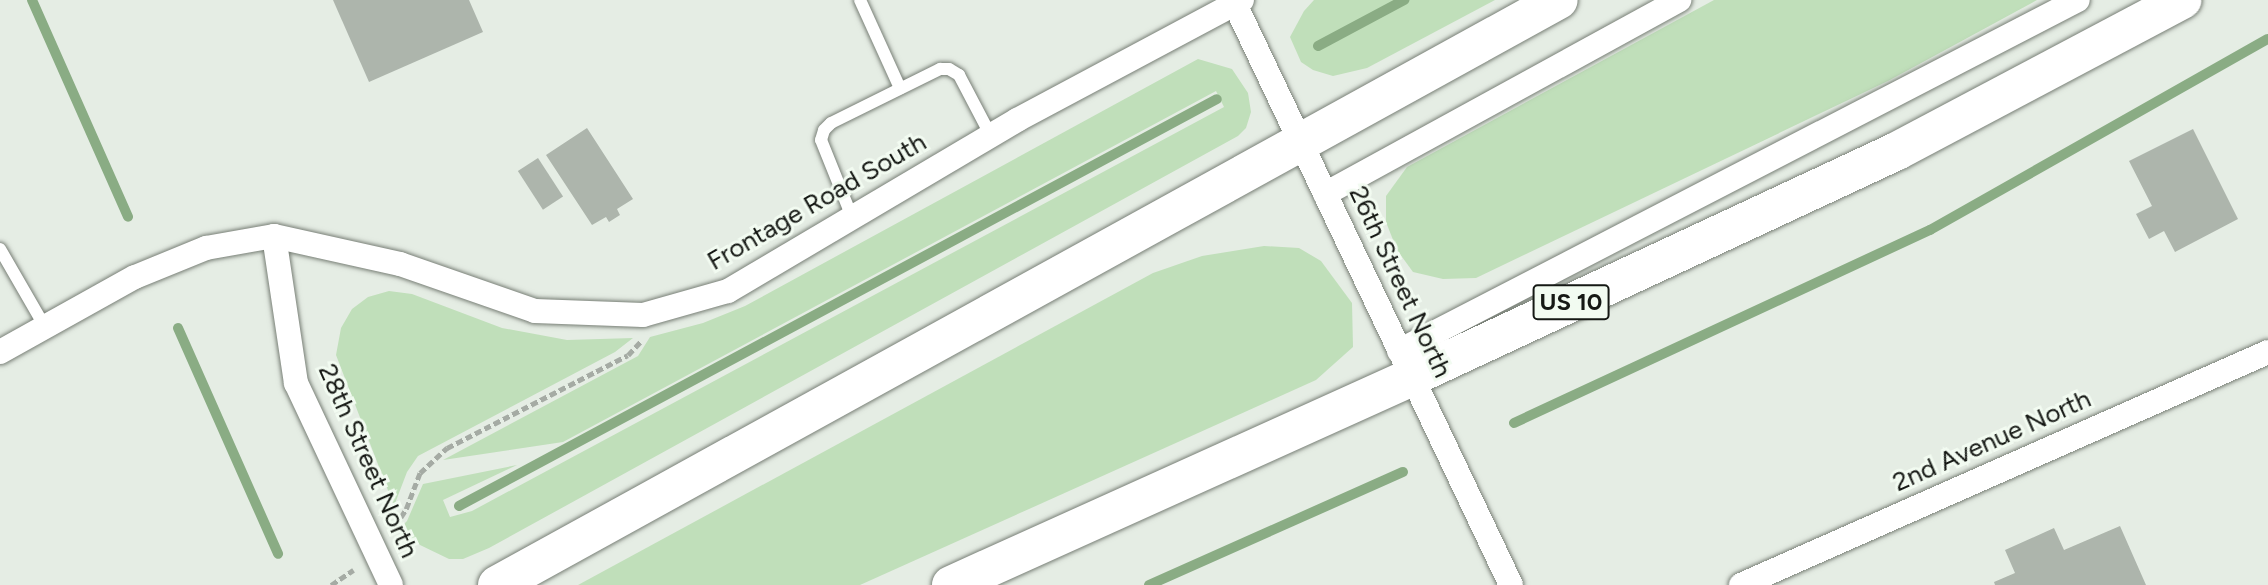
<!DOCTYPE html>
<style>
body{margin:0}
#map{position:relative;width:2268px;height:585px;overflow:hidden;background:#e5ede4;font-family:Figtree,sans-serif}
div>[style]{position:absolute}
[style*='--x']{left:calc(var(--x)*1px);top:calc(var(--y)*1px);width:calc(var(--w)*1px);rotate:calc(var(--a)*1deg)}
.green>*{inset:0;background:#c0dfba}
.stream>*{height:10px;margin:-5px;padding:0 5px;transform-origin:5px;border-radius:5px;background:#8aac84}
.building>*{inset:0;background:#adb5ac;transform-origin:0 0}
.path>*{height:4.5px;margin-top:-2.25px;transform-origin:0;background:repeating-linear-gradient(90deg,#a5aba4 0 7px,transparent 0 10.5px)}
.roads{filter:drop-shadow(0 0 2px #787f76) drop-shadow(0 0 2px #787f76)}
.service>*{height:12px;margin:-6px;padding:0 6px;transform-origin:6px;border-radius:6px;background:#fff}
.minor>*{height:24px;margin:-12px;padding:0 12px;transform-origin:12px;border-radius:12px;background:#fff}
.primary>*{height:38px;margin:-19px;padding:0 19px;transform-origin:19px;border-radius:19px;background:#fff}
span{translate:-50% -50%;white-space:nowrap;text-align:center;line-height:1.15;-webkit-text-stroke:6px #f2fbf1;paint-order:stroke}
.shield-label span{padding:2px 5px;background:#f2fbf1;border:2px solid;border-radius:5px;-webkit-text-stroke-width:0}
.shield-label{font-size:24px;color:#151814;font-weight:700}
.street-label{font-size:26px;color:#151814}
</style>
<div id="map">
<div class="green">
<i style="clip-path:polygon(1314px 0,1495px 0,1367px 68px,1333px 76px,1313px 70px,1301px 62px,1290px 37px,1304px 11px)"></i>
<i style="clip-path:polygon(1714px 0,2037px 0,1888px 81px,1476px 278px,1443px 279px,1413px 272px,1397px 250px,1386px 222px,1386px 196px,1407px 167px)"></i>
<i style="clip-path:polygon(1198px 59px,1232px 69px,1248px 93px,1251px 112px,1246px 128px,1238px 136px,489px 548px,463px 559px,449px 559px,420px 545px,401px 527px,407px 521px,423px 484px,517px 465px,443px 500px,450px 517px,472px 511px,1224px 107px,1216px 91px,563px 442px,443px 460px,638px 356px,650px 337px,703px 323px,745px 306px)"></i>
<i style="clip-path:polygon(1264px 246px,1299px 248px,1321px 261px,1352px 303px,1353px 347px,1316px 380px,860px 585px,578px 585px,1153px 273px,1202px 256px)"></i>
<i style="clip-path:polygon(389px 291px,412px 294px,502px 328px,567px 340px,633px 338px,615px 352px,418px 456px,407px 472px,394px 506px,336px 355px,341px 328px,352px 309px,368px 297px)"></i>
</div>
<div class="stream">
<i style="--x:32;--y:0;--w:237;--a:66.1"></i>
<i style="--x:1318;--y:46;--w:98;--a:-28.1"></i>
<i style="--x:178;--y:328;--w:247;--a:66.1"></i>
<i style="--x:1514;--y:423;--w:459;--a:-24.9"></i>
<i style="--x:1930;--y:230;--w:388;--a:-29.5"></i>
<i style="--x:459;--y:506;--w:860;--a:-28.23"></i>
<i style="--x:1149;--y:585;--w:278;--a:-24"></i>
</div>
<div class="building">
<i style="clip-path:polygon(333px 0,469px 0,483px 32px,369px 82px)"></i>
<i style="clip-path:polygon(587px 128px,633px 199px,617px 209px,620px 215px,609px 222px,606px 217px,592px 225px,546px 155px)"></i>
<i style="clip-path:polygon(2193px 129px,2238px 219px,2175px 252px,2164px 231px,2149px 239px,2136px 214px,2152px 206px,2129px 161px)"></i>
<i style="left:538px;top:158px;width:46px;height:24px;rotate:57deg"></i>
<i style="clip-path:polygon(2120px 526px,2146px 585px,1995px 585px,1994px 582px,2015px 573px,2005px 550px,2054px 528px,2064px 550px)"></i>
</div>
<div class="path">
<i style="--x:395;--y:526;--w:20;--a:-57"></i>
<i style="--x:406;--y:509;--w:39;--a:-69"></i>
<i style="--x:420;--y:473;--w:37;--a:-43"></i>
<i style="--x:447;--y:448;--w:203;--a:-27.2"></i>
<i style="--x:628;--y:355;--w:18;--a:-47"></i>
<i style="--x:331;--y:585;--w:27;--a:-34"></i>
</div>
<div class="roads">
<div class="service">
<i style="--x:860;--y:0;--w:97;--a:65.6"></i>
<i style="--x:852;--y:217;--w:83;--a:-111.9"></i>
<i style="--x:821;--y:140;--w:10;--a:-73"></i>
<i style="--x:824;--y:130;--w:10;--a:-45"></i>
<i style="--x:831;--y:123;--w:122;--a:-26.4"></i>
<i style="--x:940;--y:69;--w:9;--a:0"></i>
<i style="--x:949;--y:69;--w:12;--a:31"></i>
<i style="--x:959;--y:75;--w:69;--a:62.3"></i>
<i style="--x:0;--y:249;--w:90;--a:60"></i>
</div>
<div class="minor">
<i style="--x:1235;--y:4;--w:643;--a:64.59"></i>
<i style="--x:1325;--y:194;--w:404;--a:-28.7"></i>
<i style="--x:274;--y:236;--w:149;--a:81.5"></i>
<i style="--x:296;--y:383;--w:223;--a:64.8"></i>
<i style="--x:1399;--y:351;--w:764;--a:-27.34"></i>
<i style="--x:0;--y:352;--w:154;--a:-29.1"></i>
<i style="--x:135;--y:277;--w:77;--a:-22.2"></i>
<i style="--x:206;--y:248;--w:69;--a:-10"></i>
<i style="--x:274;--y:236;--w:129;--a:12.5"></i>
<i style="--x:400;--y:264;--w:143;--a:19.2"></i>
<i style="--x:535;--y:311;--w:108;--a:2.1"></i>
<i style="--x:643;--y:315;--w:88;--a:-15.8"></i>
<i style="--x:728;--y:291;--w:336;--a:-30.6"></i>
<i style="--x:1017;--y:120;--w:255;--a:-28.1"></i>
<i style="--x:1741;--y:585;--w:576;--a:-23.85"></i>
</div>
<div class="primary">
<i style="--x:497;--y:585;--w:1212;--a:-28.85"></i>
<i style="--x:951;--y:585;--w:506;--a:-24.28"></i>
<i style="--x:1412;--y:377;--w:535;--a:-24.98"></i>
<i style="--x:1897;--y:151;--w:323;--a:-27.9"></i>
</div>
</div>
<div class="shield-label">
<span style="left:1571px;top:302px">US 10</span>
</div>
<div class="street-label">
<span style="left:817px;top:202px;rotate:-30deg">Frontage Road South</span>
<span style="left:1400px;top:282px;rotate:65deg">26th Street North</span>
<span style="left:1992px;top:441px;rotate:-24deg">2nd Avenue North</span>
<span style="left:368px;top:461px;rotate:66deg">28th Street North</span>
</div>
</div>
